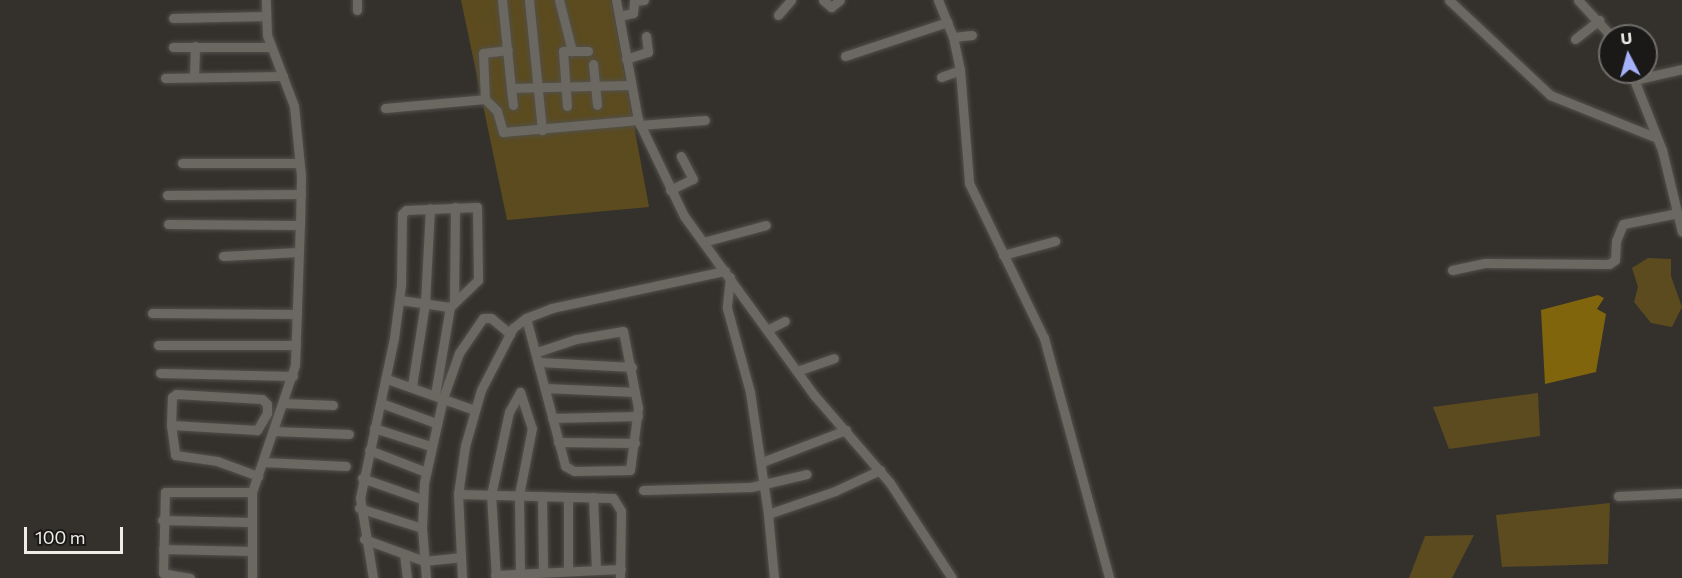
<!DOCTYPE html>
<style>
body{margin:0}
#map{position:relative;width:1682px;height:578px;overflow:hidden;background:#34312c;font-family:Commissioner,sans-serif}
div>[style]{position:absolute}
[style*='--x']{left:calc(var(--x)*1px);top:calc(var(--y)*1px);width:calc(var(--w)*1px);rotate:calc(var(--a)*1deg)}
.green>*{inset:0;background:#5b4b1f}
.water>*{inset:0;background:#81650d}
.roads{filter:drop-shadow(0 0 2px #52504b) drop-shadow(0 0 2px #52504b)}
.minor>*{height:9px;margin:-4.5px;padding:0 4.5px;transform-origin:4.5px;border-radius:4.5px;background:#6b6862}
span{translate:-50% -50%;white-space:nowrap;text-align:center;line-height:1.15;-webkit-text-stroke:6px #1a1917;paint-order:stroke}
.north{position:absolute;left:1598px;top:24px;width:60px;height:60px;box-sizing:border-box;background:#1a1917;border:2px solid #6f6e6b;border-radius:50%;rotate:354deg;font-size:16px;font-weight:700;line-height:24px;text-align:center;color:#eeede9}
.north::after{content:'';display:block;margin:auto;width:21px;height:27px;background:#a6b1fc;clip-path:polygon(50% 0,100% 100%,50% 72%,0 100%)}
.scale{position:absolute;left:24px;top:527px;width:99px;height:27px;box-sizing:border-box;border:3px solid #eeede9;border-top:0;padding-left:8px;font-size:18px;line-height:21px;white-space:nowrap;color:#eeede9;-webkit-text-stroke:4px #1a1917;paint-order:stroke}
</style>
<div id="map">
<div class="green">
<i style="clip-path:polygon(461px 0,611px 0,649px 207px,507px 220px)"></i>
<i style="clip-path:polygon(1648px 258px,1671px 259px,1671px 276px,1682px 307px,1672px 327px,1651px 323px,1634px 302px,1638px 287px,1632px 268px)"></i>
<i style="clip-path:polygon(1538px 393px,1540px 436px,1449px 449px,1433px 407px)"></i>
<i style="clip-path:polygon(1610px 503px,1608px 564px,1502px 567px,1496px 515px)"></i>
<i style="clip-path:polygon(1474px 535px,1452px 578px,1409px 578px,1425px 536px)"></i>
</div>
<div class="water">
<i style="clip-path:polygon(1598px 295px,1604px 298px,1597px 309px,1606px 314px,1596px 372px,1545px 384px,1541px 310px)"></i>
</div>
<div class="roads">
<div class="minor">
<i style="--x:502;--y:0;--w:88;--a:84.2"></i>
<i style="--x:529;--y:0;--w:131;--a:84.3"></i>
<i style="--x:559;--y:0;--w:53;--a:75.7"></i>
<i style="--x:616;--y:0;--w:122;--a:79.6"></i>
<i style="--x:638;--y:120;--w:106;--a:64.4"></i>
<i style="--x:684;--y:216;--w:221;--a:54"></i>
<i style="--x:814;--y:395;--w:116;--a:49.2"></i>
<i style="--x:890;--y:483;--w:113;--a:56.9"></i>
<i style="--x:823;--y:0;--w:11;--a:41"></i>
<i style="--x:831;--y:7;--w:11;--a:-38"></i>
<i style="--x:938;--y:0;--w:40;--a:68"></i>
<i style="--x:953;--y:37;--w:34;--a:78"></i>
<i style="--x:960;--y:70;--w:113;--a:85.4"></i>
<i style="--x:969;--y:183;--w:172;--a:64.2"></i>
<i style="--x:1044;--y:338;--w:249;--a:74.8"></i>
<i style="--x:1449;--y:0;--w:139;--a:43.2"></i>
<i style="--x:1550;--y:95;--w:115;--a:21.9"></i>
<i style="--x:1578;--y:0;--w:49;--a:47.5"></i>
<i style="--x:357;--y:10;--w:10;--a:-90"></i>
<i style="--x:778;--y:15;--w:20;--a:-49"></i>
<i style="--x:619;--y:16;--w:14;--a:-12"></i>
<i style="--x:633;--y:13;--w:12;--a:-85"></i>
<i style="--x:634;--y:1;--w:10;--a:-6"></i>
<i style="--x:173;--y:18;--w:93;--a:-1.2"></i>
<i style="--x:953;--y:37;--w:19;--a:-6"></i>
<i style="--x:1575;--y:39;--w:31;--a:-38"></i>
<i style="--x:173;--y:47;--w:97;--a:0"></i>
<i style="--x:845;--y:56;--w:108;--a:-18.4"></i>
<i style="--x:626;--y:59;--w:23;--a:-18"></i>
<i style="--x:648;--y:52;--w:16;--a:-97"></i>
<i style="--x:593;--y:64;--w:41;--a:84.4"></i>
<i style="--x:1631;--y:72;--w:84;--a:68.3"></i>
<i style="--x:1662;--y:150;--w:84;--a:76.3"></i>
<i style="--x:194;--y:77;--w:31;--a:-88"></i>
<i style="--x:941;--y:77;--w:20;--a:-20"></i>
<i style="--x:165;--y:78;--w:118;--a:-1"></i>
<i style="--x:1634;--y:80;--w:49;--a:-12.9"></i>
<i style="--x:485;--y:99;--w:46;--a:-92.5"></i>
<i style="--x:483;--y:53;--w:25;--a:-7"></i>
<i style="--x:513;--y:105;--w:17;--a:-97"></i>
<i style="--x:511;--y:88;--w:119;--a:-1.4"></i>
<i style="--x:567;--y:106;--w:55;--a:-94.2"></i>
<i style="--x:563;--y:51;--w:25;--a:0"></i>
<i style="--x:385;--y:108;--w:100;--a:-5.1"></i>
<i style="--x:485;--y:99;--w:17;--a:45"></i>
<i style="--x:497;--y:111;--w:22;--a:74"></i>
<i style="--x:503;--y:132;--w:136;--a:-5.1"></i>
<i style="--x:640;--y:125;--w:65;--a:-4.4"></i>
<i style="--x:182;--y:163;--w:117;--a:0"></i>
<i style="--x:670;--y:190;--w:25;--a:-26"></i>
<i style="--x:693;--y:179;--w:26;--a:-118"></i>
<i style="--x:167;--y:195;--w:134;--a:-0.4"></i>
<i style="--x:168;--y:224;--w:132;--a:0.4"></i>
<i style="--x:703;--y:242;--w:65;--a:-15.1"></i>
<i style="--x:1003;--y:255;--w:54;--a:-15.1"></i>
<i style="--x:223;--y:256;--w:75;--a:-3.1"></i>
<i style="--x:1452;--y:270;--w:34;--a:-12"></i>
<i style="--x:1485;--y:263;--w:124;--a:0.5"></i>
<i style="--x:1609;--y:264;--w:7;--a:-34"></i>
<i style="--x:1615;--y:260;--w:19;--a:-87"></i>
<i style="--x:1616;--y:241;--w:18;--a:-68"></i>
<i style="--x:1623;--y:224;--w:56;--a:-11.3"></i>
<i style="--x:730;--y:277;--w:31;--a:96"></i>
<i style="--x:727;--y:308;--w:87;--a:74.7"></i>
<i style="--x:750;--y:392;--w:123;--a:81.6"></i>
<i style="--x:400;--y:300;--w:50;--a:8"></i>
<i style="--x:454;--y:303;--w:96;--a:-89.4"></i>
<i style="--x:152;--y:313;--w:145;--a:0.4"></i>
<i style="--x:526;--y:318;--w:153;--a:75.2"></i>
<i style="--x:565;--y:466;--w:10;--a:29"></i>
<i style="--x:574;--y:471;--w:56;--a:-1"></i>
<i style="--x:630;--y:470;--w:63;--a:-82.6"></i>
<i style="--x:638;--y:408;--w:78;--a:-101"></i>
<i style="--x:623;--y:331;--w:48;--a:170.3"></i>
<i style="--x:576;--y:339;--w:41;--a:161.6"></i>
<i style="--x:767;--y:330;--w:20;--a:-27"></i>
<i style="--x:158;--y:345;--w:138;--a:0"></i>
<i style="--x:540;--y:362;--w:92;--a:3.1"></i>
<i style="--x:797;--y:371;--w:39;--a:-19"></i>
<i style="--x:160;--y:373;--w:133;--a:1.3"></i>
<i style="--x:387;--y:379;--w:92;--a:19.6"></i>
<i style="--x:412;--y:386;--w:84;--a:-81.1"></i>
<i style="--x:425;--y:303;--w:95;--a:-87"></i>
<i style="--x:545;--y:388;--w:90;--a:2.5"></i>
<i style="--x:283;--y:403;--w:50;--a:2.3"></i>
<i style="--x:381;--y:403;--w:59;--a:20"></i>
<i style="--x:552;--y:418;--w:86;--a:-1.3"></i>
<i style="--x:171;--y:425;--w:28;--a:-88"></i>
<i style="--x:172;--y:397;--w:5;--a:-37"></i>
<i style="--x:176;--y:394;--w:86;--a:3.3"></i>
<i style="--x:262;--y:399;--w:7;--a:45"></i>
<i style="--x:267;--y:404;--w:9;--a:90"></i>
<i style="--x:267;--y:413;--w:20;--a:120"></i>
<i style="--x:257;--y:430;--w:86;--a:-176.7"></i>
<i style="--x:171;--y:425;--w:30;--a:82"></i>
<i style="--x:175;--y:455;--w:42;--a:8.1"></i>
<i style="--x:217;--y:461;--w:44;--a:20.1"></i>
<i style="--x:374;--y:428;--w:59;--a:17.8"></i>
<i style="--x:274;--y:431;--w:75;--a:2.3"></i>
<i style="--x:558;--y:442;--w:77;--a:0.7"></i>
<i style="--x:369;--y:450;--w:61;--a:21.1"></i>
<i style="--x:263;--y:462;--w:83;--a:2.8"></i>
<i style="--x:762;--y:462;--w:90;--a:-20.9"></i>
<i style="--x:362;--y:478;--w:64;--a:19.3"></i>
<i style="--x:643;--y:490;--w:108;--a:-1.6"></i>
<i style="--x:751;--y:487;--w:57;--a:-13.1"></i>
<i style="--x:458;--y:494;--w:155;--a:1.5"></i>
<i style="--x:613;--y:498;--w:15;--a:58"></i>
<i style="--x:621;--y:511;--w:67;--a:90.9"></i>
<i style="--x:542;--y:496;--w:76;--a:89.2"></i>
<i style="--x:1618;--y:496;--w:64;--a:-2.7"></i>
<i style="--x:568;--y:497;--w:73;--a:90"></i>
<i style="--x:593;--y:497;--w:73;--a:87.6"></i>
<i style="--x:359;--y:508;--w:66;--a:17.6"></i>
<i style="--x:162;--y:520;--w:88;--a:1.3"></i>
<i style="--x:364;--y:539;--w:64;--a:20.1"></i>
<i style="--x:424;--y:561;--w:36;--a:-6"></i>
<i style="--x:163;--y:549;--w:89;--a:1.3"></i>
<i style="--x:404;--y:554;--w:24;--a:83"></i>
<i style="--x:495;--y:575;--w:126;--a:-2.7"></i>
<i style="--x:190;--y:578;--w:27;--a:-170"></i>
<i style="--x:163;--y:573;--w:81;--a:-88.6"></i>
<i style="--x:165;--y:492;--w:87;--a:0"></i>
<i style="--x:252;--y:578;--w:86;--a:-90"></i>
<i style="--x:252;--y:492;--w:134;--a:-71.3"></i>
<i style="--x:295;--y:365;--w:140;--a:-88"></i>
<i style="--x:300;--y:225;--w:49;--a:-88.8"></i>
<i style="--x:301;--y:176;--w:70;--a:-95.7"></i>
<i style="--x:294;--y:106;--w:76;--a:-110.8"></i>
<i style="--x:267;--y:35;--w:35;--a:-92"></i>
<i style="--x:373;--y:578;--w:81;--a:-99.2"></i>
<i style="--x:360;--y:498;--w:164;--a:-78"></i>
<i style="--x:394;--y:338;--w:53;--a:-82.5"></i>
<i style="--x:401;--y:285;--w:71;--a:-89.2"></i>
<i style="--x:402;--y:214;--w:6;--a:-45"></i>
<i style="--x:406;--y:210;--w:71;--a:-2.4"></i>
<i style="--x:477;--y:207;--w:73;--a:89.2"></i>
<i style="--x:478;--y:280;--w:39;--a:136"></i>
<i style="--x:450;--y:307;--w:89;--a:99.7"></i>
<i style="--x:426;--y:578;--w:50;--a:-94.6"></i>
<i style="--x:422;--y:528;--w:45;--a:-87.5"></i>
<i style="--x:424;--y:483;--w:87;--a:-77.4"></i>
<i style="--x:443;--y:398;--w:48;--a:-70.4"></i>
<i style="--x:459;--y:353;--w:42;--a:-55.6"></i>
<i style="--x:483;--y:318;--w:8;--a:0"></i>
<i style="--x:491;--y:318;--w:25;--a:40"></i>
<i style="--x:462;--y:578;--w:84;--a:-92.7"></i>
<i style="--x:458;--y:494;--w:49;--a:-81.7"></i>
<i style="--x:465;--y:446;--w:58;--a:-74.1"></i>
<i style="--x:481;--y:390;--w:70;--a:-62.7"></i>
<i style="--x:513;--y:328;--w:16;--a:-38"></i>
<i style="--x:526;--y:318;--w:28;--a:-21"></i>
<i style="--x:552;--y:308;--w:177;--a:-12.1"></i>
<i style="--x:496;--y:578;--w:83;--a:-93.4"></i>
<i style="--x:491;--y:495;--w:85;--a:-77.8"></i>
<i style="--x:509;--y:412;--w:23;--a:-61"></i>
<i style="--x:520;--y:392;--w:38;--a:72"></i>
<i style="--x:532;--y:428;--w:68;--a:101"></i>
<i style="--x:519;--y:495;--w:79;--a:89.3"></i>
<i style="--x:774;--y:578;--w:64;--a:-95.4"></i>
<i style="--x:768;--y:514;--w:71;--a:-18.9"></i>
<i style="--x:835;--y:491;--w:50;--a:-25"></i>
</div>
</div>
<div class="north">U</div>
<div class="scale">100 m</div>
</div>
